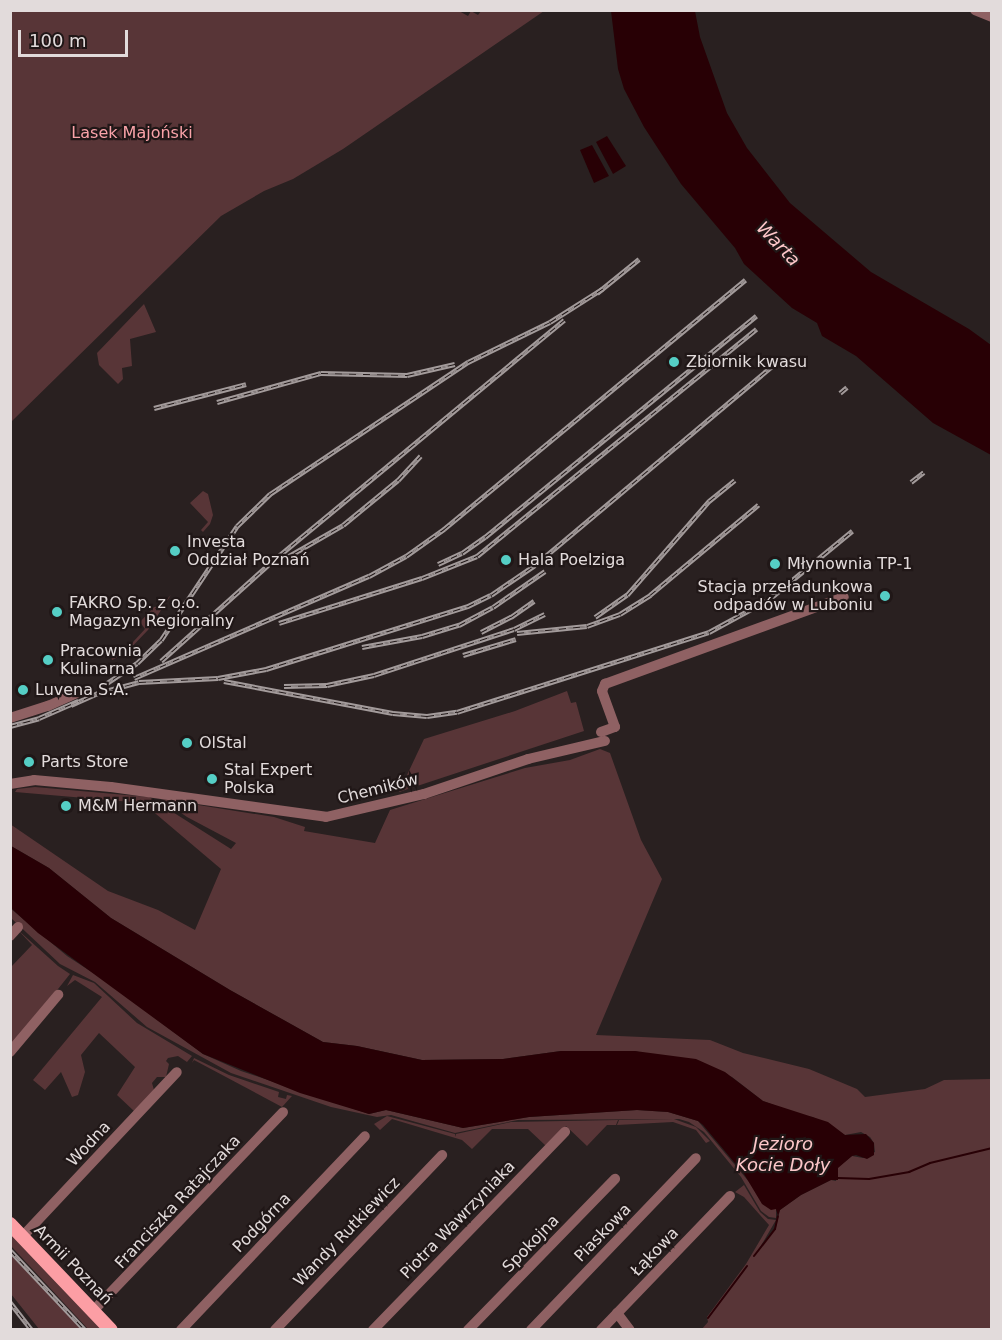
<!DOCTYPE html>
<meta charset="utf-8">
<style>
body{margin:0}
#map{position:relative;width:1002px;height:1340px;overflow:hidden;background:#292020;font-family:"DejaVu Sans",sans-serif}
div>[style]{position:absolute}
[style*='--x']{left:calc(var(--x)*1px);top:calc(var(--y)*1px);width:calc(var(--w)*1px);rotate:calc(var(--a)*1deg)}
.green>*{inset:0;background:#583537}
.water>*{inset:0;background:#280005}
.stream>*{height:2px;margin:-1px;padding:0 1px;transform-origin:1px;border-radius:1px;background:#280005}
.minor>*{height:10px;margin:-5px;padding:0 5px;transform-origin:5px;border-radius:5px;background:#8f6163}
.major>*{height:14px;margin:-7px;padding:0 7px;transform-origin:7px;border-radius:7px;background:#fc9ea4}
.rail>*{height:4.5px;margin-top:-2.25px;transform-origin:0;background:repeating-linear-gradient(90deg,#201717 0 7px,#a39b9b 0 14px);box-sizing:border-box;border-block:2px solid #a39b9b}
.dots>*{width:16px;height:16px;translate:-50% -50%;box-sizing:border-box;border:3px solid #201717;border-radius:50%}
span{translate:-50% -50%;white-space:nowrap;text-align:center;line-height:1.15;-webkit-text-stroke:4.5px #201717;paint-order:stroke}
.park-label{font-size:16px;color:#faa3a9}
.poi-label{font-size:16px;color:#e2dbdb}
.left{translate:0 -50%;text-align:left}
.right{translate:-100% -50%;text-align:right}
.street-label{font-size:16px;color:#e2dbdb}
.water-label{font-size:18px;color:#fdc7c9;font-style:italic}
.frame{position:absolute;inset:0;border:12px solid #e2dbdb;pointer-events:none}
.scale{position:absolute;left:18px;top:30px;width:110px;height:27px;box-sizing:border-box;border:3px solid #e2dbdb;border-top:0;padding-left:8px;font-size:18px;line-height:21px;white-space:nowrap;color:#e2dbdb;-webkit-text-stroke:4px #201717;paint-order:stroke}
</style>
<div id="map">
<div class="green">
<i style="clip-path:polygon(459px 11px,468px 16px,471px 11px,478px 15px,481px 11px,544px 11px,343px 149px,293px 179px,264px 191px,221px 216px,11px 422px,11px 11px)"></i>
<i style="clip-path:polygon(144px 304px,156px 332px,130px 339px,132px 366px,122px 368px,123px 379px,118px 384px,99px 365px,97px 353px)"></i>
<i style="clip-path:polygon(203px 491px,208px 494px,213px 515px,210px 524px,203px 532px,201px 530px,208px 522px,190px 503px)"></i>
<i style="clip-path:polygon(171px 595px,148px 630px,125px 654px,112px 660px,111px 656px,120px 652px,122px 654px,145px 629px,140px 622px,154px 607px,160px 606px)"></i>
<i style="clip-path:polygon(567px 691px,571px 703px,576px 702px,584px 731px,399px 792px,424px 739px,515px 711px)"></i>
<i style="clip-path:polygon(600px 749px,610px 753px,641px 840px,662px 879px,596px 1035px,710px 1040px,743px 1053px,809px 1069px,857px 1089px,865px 1097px,925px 1089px,944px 1080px,991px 1079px,991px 1329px,702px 1329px,708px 1322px,707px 1317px,746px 1264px,769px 1225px,744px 1197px,735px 1192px,744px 1185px,760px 1212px,768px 1219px,776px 1220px,755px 1256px,776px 1227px,780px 1210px,801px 1195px,831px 1180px,836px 1181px,838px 1167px,852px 1156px,863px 1158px,875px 1152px,874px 1143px,870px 1137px,861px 1132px,845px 1135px,813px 1117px,803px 1116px,763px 1101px,732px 1077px,635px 1051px,561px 1051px,503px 1059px,422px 1060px,357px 1046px,323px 1042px,230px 990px,111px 918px,49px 868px,11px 846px,10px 824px,108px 891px,158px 910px,195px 930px,221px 869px,143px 803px,15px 792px,17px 789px,35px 787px,149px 797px,231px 849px,236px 843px,187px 817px,161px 799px,274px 817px,305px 827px,304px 831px,375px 843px,390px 810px,525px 768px,570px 760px)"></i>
<i style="clip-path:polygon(10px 908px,67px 956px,107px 982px,203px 1054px,241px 1071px,369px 1114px,386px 1110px,463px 1128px,529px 1117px,637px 1110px,668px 1112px,698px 1121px,750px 1183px,776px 1209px,776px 1218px,769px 1217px,761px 1211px,741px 1177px,704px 1132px,689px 1122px,679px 1119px,518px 1120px,455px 1133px,391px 1115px,377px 1117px,331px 1107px,231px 1073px,147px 1027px,95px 982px,60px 964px,11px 918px)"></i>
<i style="clip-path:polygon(18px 930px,58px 966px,70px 974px,11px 1048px,11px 967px,32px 945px)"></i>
<i style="clip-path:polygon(73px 975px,94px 983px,137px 1023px,192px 1056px,187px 1062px,178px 1056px,168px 1058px,166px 1061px,169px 1064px,166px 1077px,157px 1077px,152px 1083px,154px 1090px,135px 1112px,117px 1095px,135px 1067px,99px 1033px,81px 1055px,85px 1072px,78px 1095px,72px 1097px,61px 1072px,45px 1090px,33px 1080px,102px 997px,75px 980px,67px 986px)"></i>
<i style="clip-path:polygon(194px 1058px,229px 1075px,279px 1092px,278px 1097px,286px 1099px,287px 1095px,292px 1096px,282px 1107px,194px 1060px,192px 1063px)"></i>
<i style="clip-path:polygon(387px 1116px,455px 1134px,455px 1137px,456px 1134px,511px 1122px,618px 1120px,616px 1125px,607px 1125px,587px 1146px,566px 1126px,546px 1146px,528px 1129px,492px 1129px,472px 1149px,462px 1140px,392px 1119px,380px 1130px,374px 1124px)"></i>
<i style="clip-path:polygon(674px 1119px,696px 1127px,710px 1141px,706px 1143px,696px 1130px,673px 1122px,617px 1125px,619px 1120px)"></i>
<i style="clip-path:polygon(11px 1230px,105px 1329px,88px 1329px,11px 1246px)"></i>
<i style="clip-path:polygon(10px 1254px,54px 1300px,82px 1329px,39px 1329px,11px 1294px)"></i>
</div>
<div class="water">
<i style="clip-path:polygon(611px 11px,695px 11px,700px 37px,727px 113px,747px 148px,790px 203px,871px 272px,969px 329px,991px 345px,991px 455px,933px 423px,856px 356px,822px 336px,817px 323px,792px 308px,744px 264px,735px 248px,681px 184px,644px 127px,624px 89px,618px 69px)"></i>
<i style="clip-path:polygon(607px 136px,626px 166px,613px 174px,596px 142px)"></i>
<i style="clip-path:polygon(592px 145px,609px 176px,594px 183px,580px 150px)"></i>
<i style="clip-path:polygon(11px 846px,49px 868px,111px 918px,230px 990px,323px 1042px,357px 1046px,422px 1060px,503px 1059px,561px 1051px,635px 1051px,696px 1059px,725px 1072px,763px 1101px,828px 1122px,845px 1135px,866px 1134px,874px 1143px,874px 1155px,867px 1159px,856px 1155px,852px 1156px,838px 1168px,838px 1180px,831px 1180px,801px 1195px,780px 1210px,778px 1216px,776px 1209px,771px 1210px,762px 1204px,744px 1174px,703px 1125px,698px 1121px,668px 1112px,637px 1110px,529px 1117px,463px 1128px,386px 1110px,369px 1114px,300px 1093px,203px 1054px,38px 933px,11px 908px)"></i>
</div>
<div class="stream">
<i style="--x:838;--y:1178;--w:31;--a:2"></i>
<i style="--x:869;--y:1179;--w:41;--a:-9.9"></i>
<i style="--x:909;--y:1172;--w:23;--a:-23"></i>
<i style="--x:930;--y:1163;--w:64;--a:-13.6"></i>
<i style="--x:754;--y:1256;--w:34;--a:-52"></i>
<i style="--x:775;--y:1229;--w:13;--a:-77"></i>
<i style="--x:708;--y:1318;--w:65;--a:-53.1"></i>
</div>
<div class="minor">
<i style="--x:975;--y:10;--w:18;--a:22"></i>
<i style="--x:10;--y:718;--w:40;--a:-18"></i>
<i style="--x:48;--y:706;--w:30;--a:-24"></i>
<i style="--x:601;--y:732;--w:15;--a:-20"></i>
<i style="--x:615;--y:727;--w:38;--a:-110"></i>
<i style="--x:602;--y:691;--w:8;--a:-67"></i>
<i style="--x:605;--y:684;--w:254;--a:-20"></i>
<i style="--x:10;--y:784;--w:24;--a:-9"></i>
<i style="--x:34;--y:780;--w:77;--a:5.2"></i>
<i style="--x:111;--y:787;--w:217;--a:7.9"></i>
<i style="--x:326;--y:817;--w:101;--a:-13.2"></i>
<i style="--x:424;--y:794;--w:110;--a:-18.6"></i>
<i style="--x:528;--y:759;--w:79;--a:-13.2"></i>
<i style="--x:10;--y:936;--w:12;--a:-48"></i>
<i style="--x:10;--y:1052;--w:75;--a:-49.9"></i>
<i style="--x:22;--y:1237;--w:226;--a:-46.8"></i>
<i style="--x:93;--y:1311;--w:275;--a:-46.3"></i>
<i style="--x:617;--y:1313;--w:21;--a:53"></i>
<i style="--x:181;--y:1330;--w:267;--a:-46.5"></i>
<i style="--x:275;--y:1330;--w:242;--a:-46.3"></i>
<i style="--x:373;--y:1330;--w:276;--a:-45.9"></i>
<i style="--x:468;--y:1330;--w:211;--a:-45.8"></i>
<i style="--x:531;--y:1330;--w:238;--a:-46.2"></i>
<i style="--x:601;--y:1330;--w:186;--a:-46.1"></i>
</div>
<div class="major">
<i style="--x:10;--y:1224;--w:146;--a:46.4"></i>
</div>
<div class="rail">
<i style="--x:597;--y:293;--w:54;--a:-39"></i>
<i style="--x:840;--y:393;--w:9;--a:-41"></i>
<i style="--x:217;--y:402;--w:108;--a:-15.6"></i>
<i style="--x:321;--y:373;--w:86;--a:1.3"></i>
<i style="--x:407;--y:375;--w:49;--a:-12.9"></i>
<i style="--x:154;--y:408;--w:95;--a:-14.6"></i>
<i style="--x:911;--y:482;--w:16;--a:-38"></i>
<i style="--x:282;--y:560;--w:70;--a:-29.8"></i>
<i style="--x:343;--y:525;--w:71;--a:-39.3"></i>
<i style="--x:398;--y:480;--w:33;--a:-47"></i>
<i style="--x:438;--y:564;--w:26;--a:-25"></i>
<i style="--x:462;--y:553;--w:28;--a:-35"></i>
<i style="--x:485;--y:537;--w:350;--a:-39.2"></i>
<i style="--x:595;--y:617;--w:39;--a:-35"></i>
<i style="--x:627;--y:595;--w:125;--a:-48.9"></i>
<i style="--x:709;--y:501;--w:33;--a:-39"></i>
<i style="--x:279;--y:623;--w:150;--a:-17.5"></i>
<i style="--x:422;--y:578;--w:59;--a:-21.8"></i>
<i style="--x:477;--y:556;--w:360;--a:-39.1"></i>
<i style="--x:481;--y:632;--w:34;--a:-27"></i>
<i style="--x:511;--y:617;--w:28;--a:-35"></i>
<i style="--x:517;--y:633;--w:70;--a:-5.7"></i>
<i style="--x:587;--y:626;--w:35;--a:-20"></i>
<i style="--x:620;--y:614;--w:36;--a:-32"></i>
<i style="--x:650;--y:595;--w:141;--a:-39.8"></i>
<i style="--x:362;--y:647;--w:61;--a:-10.4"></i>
<i style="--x:422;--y:636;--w:39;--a:-17"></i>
<i style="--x:459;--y:625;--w:38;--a:-28"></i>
<i style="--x:493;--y:607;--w:63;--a:-34.7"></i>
<i style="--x:463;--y:655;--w:55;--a:-16.8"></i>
<i style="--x:161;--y:661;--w:145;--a:-41.9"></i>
<i style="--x:269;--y:564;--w:383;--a:-39.6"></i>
<i style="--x:134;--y:678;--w:256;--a:-23.5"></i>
<i style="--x:369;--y:576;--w:42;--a:-28.4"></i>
<i style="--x:406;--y:556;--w:47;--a:-35.4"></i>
<i style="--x:444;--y:529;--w:391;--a:-39.6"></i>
<i style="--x:224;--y:681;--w:172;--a:10.7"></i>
<i style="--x:393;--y:713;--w:34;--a:5"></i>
<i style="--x:427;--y:716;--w:30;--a:-8"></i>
<i style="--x:457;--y:712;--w:264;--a:-17.6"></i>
<i style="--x:709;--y:632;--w:67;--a:-28.5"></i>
<i style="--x:768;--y:600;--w:109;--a:-39.4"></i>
<i style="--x:284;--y:686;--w:43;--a:-1.3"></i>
<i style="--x:327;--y:685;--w:48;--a:-12"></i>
<i style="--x:374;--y:675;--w:147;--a:-18.2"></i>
<i style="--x:514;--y:629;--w:34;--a:-26"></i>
<i style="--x:101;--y:687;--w:43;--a:-33.7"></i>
<i style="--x:137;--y:663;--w:33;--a:-44"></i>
<i style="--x:161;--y:640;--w:137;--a:-56.3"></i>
<i style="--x:237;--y:526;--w:46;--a:-44.1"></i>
<i style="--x:270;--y:494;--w:238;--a:-33.7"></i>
<i style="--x:468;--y:362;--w:91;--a:-26"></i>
<i style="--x:550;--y:322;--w:62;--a:-32.4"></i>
<i style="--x:71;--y:705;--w:30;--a:-24"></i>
<i style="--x:98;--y:693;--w:42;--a:-15"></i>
<i style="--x:139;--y:682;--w:79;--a:-2.9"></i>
<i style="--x:218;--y:678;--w:49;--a:-10.6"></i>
<i style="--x:266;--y:669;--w:212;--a:-17.3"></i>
<i style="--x:468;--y:606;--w:25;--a:-26"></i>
<i style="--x:491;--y:595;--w:53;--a:-34.3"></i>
<i style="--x:535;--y:565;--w:319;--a:-40"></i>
<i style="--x:10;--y:726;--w:30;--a:-15"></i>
<i style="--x:39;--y:718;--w:43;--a:-23.6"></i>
<i style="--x:10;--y:1250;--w:110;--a:46.8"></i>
<i style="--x:10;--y:1302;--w:36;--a:52"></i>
</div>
<div class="dots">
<i style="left:674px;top:362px;background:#55cec5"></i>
<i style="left:175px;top:551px;background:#55cec5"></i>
<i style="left:506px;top:560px;background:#55cec5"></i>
<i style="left:775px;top:564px;background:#55cec5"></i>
<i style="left:885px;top:596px;background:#55cec5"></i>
<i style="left:57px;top:612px;background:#55cec5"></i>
<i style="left:48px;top:660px;background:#55cec5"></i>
<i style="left:23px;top:690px;background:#55cec5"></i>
<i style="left:187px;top:743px;background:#55cec5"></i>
<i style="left:29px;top:762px;background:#55cec5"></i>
<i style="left:212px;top:779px;background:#55cec5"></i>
<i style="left:66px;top:806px;background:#55cec5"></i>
</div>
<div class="park-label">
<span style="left:132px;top:133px">Lasek Majoński</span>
</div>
<div class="poi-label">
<span class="left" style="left:686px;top:362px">Zbiornik kwasu</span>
<span class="left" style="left:187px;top:551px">Investa<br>Oddział Poznań</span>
<span class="left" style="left:518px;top:560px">Hala Poelziga</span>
<span class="left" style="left:787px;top:564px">Młynownia TP-1</span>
<span class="right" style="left:873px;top:596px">Stacja przeładunkowa<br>odpadów w Luboniu</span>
<span class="left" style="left:69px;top:612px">FAKRO Sp. z o.o.<br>Magazyn Regionalny</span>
<span class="left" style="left:60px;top:660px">Pracownia<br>Kulinarna</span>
<span class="left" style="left:35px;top:690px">Luvena S.A.</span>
<span class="left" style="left:199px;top:743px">OlStal</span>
<span class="left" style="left:41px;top:762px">Parts Store</span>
<span class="left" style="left:224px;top:779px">Stal Expert<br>Polska</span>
<span class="left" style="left:78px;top:806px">M&amp;M Hermann</span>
</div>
<div class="street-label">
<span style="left:378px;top:789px;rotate:-14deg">Chemików</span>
<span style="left:89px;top:1144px;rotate:-47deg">Wodna</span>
<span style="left:178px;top:1202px;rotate:-47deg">Franciszka Ratajczaka</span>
<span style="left:458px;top:1220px;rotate:-46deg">Piotra Wawrzyniaka</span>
<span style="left:262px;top:1223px;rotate:-46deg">Podgórna</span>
<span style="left:347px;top:1232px;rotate:-46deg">Wandy Rutkiewicz</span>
<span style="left:603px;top:1233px;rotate:-46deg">Piaskowa</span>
<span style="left:531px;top:1244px;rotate:-46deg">Spokojna</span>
<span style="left:655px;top:1252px;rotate:-46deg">Łąkowa</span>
<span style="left:73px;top:1265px;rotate:46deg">Armii Poznań</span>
</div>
<div class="water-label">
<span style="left:778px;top:244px;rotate:46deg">Warta</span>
<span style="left:783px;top:1155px">Jezioro<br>Kocie Doły</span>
</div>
<div class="frame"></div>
<div class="scale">100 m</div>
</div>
